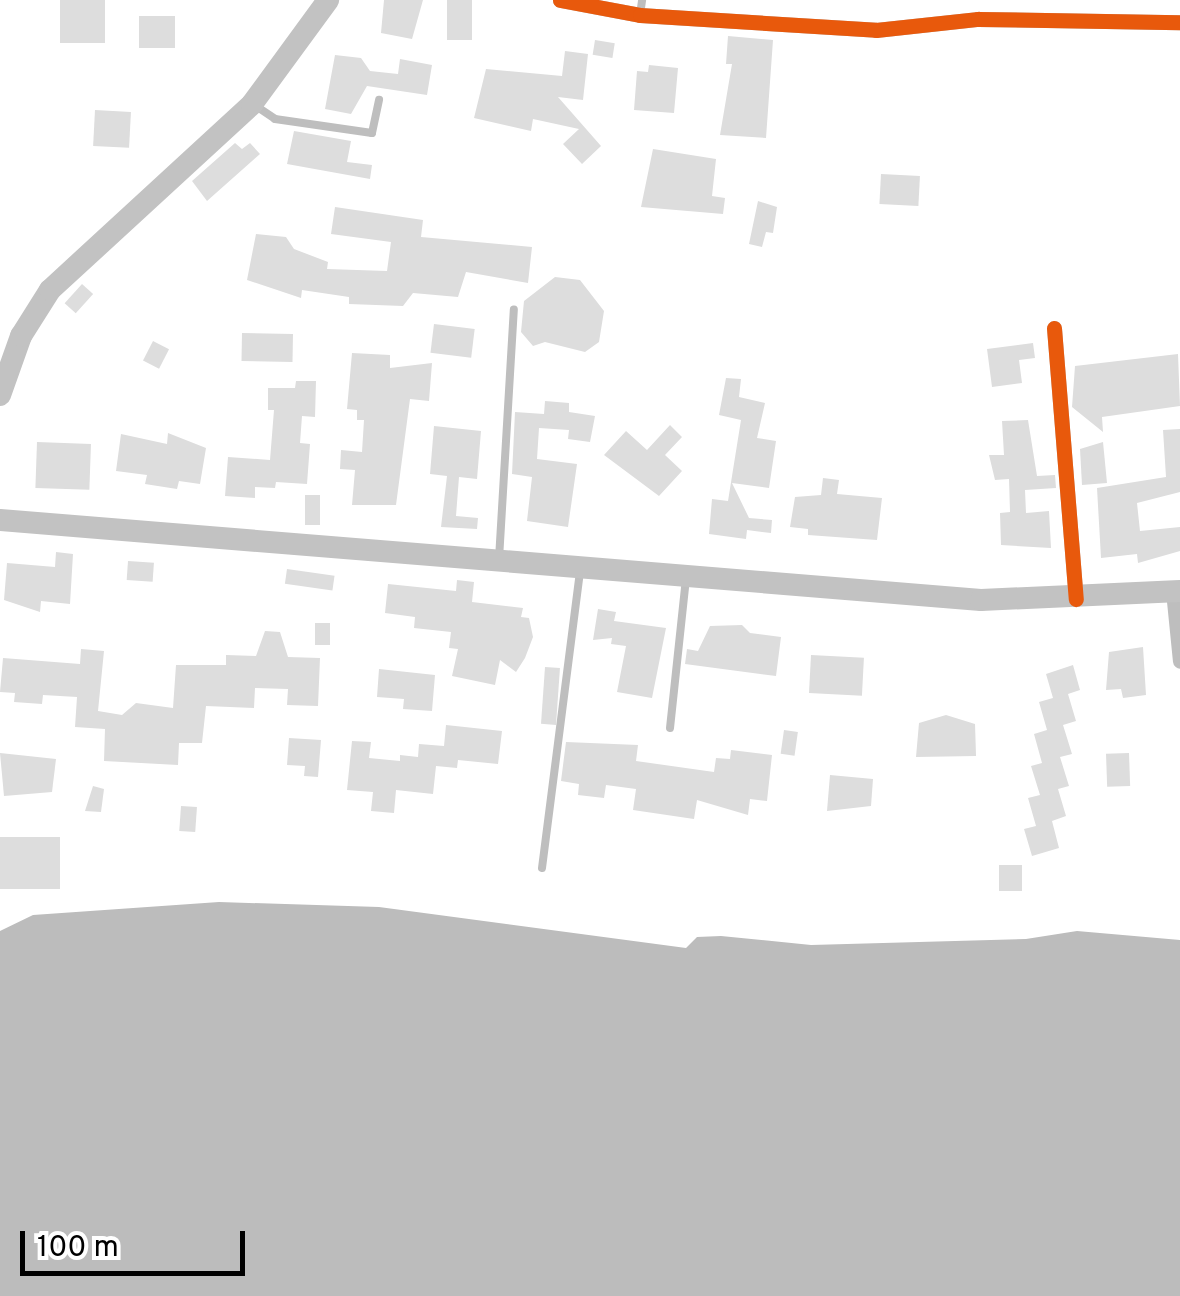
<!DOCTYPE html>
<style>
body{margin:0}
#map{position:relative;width:1180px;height:1296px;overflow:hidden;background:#fff;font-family:Overpass,sans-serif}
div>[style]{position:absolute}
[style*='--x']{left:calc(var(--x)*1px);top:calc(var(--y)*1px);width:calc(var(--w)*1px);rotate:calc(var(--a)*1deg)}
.water>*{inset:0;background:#bcbcbc}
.building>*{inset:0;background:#ddd;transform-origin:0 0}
.lane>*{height:8px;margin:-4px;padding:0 4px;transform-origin:4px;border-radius:4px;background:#bebebe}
.street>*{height:15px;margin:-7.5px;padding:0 7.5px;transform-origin:7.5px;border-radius:7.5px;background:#bebebe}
.secondary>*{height:22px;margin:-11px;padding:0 11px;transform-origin:11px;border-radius:11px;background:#c2c2c2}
.cycleway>*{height:15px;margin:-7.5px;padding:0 7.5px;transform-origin:7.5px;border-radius:7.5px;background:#e8590c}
span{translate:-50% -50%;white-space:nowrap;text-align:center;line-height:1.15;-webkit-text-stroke:8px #fff;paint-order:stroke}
.scale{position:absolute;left:20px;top:1231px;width:225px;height:45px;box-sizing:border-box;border:5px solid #000;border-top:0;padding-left:12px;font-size:30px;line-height:35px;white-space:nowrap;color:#000;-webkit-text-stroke:8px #fff;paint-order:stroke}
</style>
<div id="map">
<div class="water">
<i style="clip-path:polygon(219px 902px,379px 907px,686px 948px,697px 937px,721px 936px,811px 945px,1026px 939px,1077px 931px,1180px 940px,1180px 1296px,0 1296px,0 931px,33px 915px)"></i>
</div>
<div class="building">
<i style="left:60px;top:0;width:45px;height:43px"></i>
<i style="clip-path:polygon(384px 0,423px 0,412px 39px,381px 33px)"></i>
<i style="left:447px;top:0;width:25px;height:40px"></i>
<i style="left:139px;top:16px;width:36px;height:32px"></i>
<i style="clip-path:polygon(728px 36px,773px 40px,766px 138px,720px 135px,732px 64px,726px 64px)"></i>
<i style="left:595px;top:40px;width:20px;height:15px;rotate:9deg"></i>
<i style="clip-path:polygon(565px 51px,588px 54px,583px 100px,558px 97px,601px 146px,582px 164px,563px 144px,579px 129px,533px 119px,531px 131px,474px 118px,486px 69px,562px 76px)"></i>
<i style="clip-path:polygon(335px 55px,361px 58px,370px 71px,398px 74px,400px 59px,432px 65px,427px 95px,367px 86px,351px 114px,325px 109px)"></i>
<i style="clip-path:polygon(649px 65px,678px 68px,674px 113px,634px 110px,637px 71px,648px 72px)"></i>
<i style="left:95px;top:110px;width:36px;height:36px;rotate:3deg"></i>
<i style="clip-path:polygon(294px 131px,351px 141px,347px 162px,372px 165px,370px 179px,287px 164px)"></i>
<i style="clip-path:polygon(235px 143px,242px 149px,250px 143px,260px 154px,207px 201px,192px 181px)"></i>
<i style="clip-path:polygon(653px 149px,716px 159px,712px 196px,725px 198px,723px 214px,641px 207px)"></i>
<i style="left:881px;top:174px;width:39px;height:30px;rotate:3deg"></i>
<i style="clip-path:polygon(758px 201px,777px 207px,773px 233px,766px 232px,762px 247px,749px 244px)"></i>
<i style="clip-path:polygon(335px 207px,423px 220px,421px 237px,532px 247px,528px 283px,466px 272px,458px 297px,413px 293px,403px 306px,349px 304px,349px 297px,302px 290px,301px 298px,247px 280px,256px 234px,286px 237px,294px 249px,328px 262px,327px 269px,387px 271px,391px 242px,331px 234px)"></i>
<i style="clip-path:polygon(555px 277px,580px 280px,604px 311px,599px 342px,585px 352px,545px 342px,533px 346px,521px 332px,524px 301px)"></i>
<i style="left:82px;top:284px;width:15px;height:26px;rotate:42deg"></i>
<i style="left:434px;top:324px;width:41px;height:29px;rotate:7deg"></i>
<i style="left:242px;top:333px;width:51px;height:28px;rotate:1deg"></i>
<i style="left:153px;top:341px;width:18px;height:22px;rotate:27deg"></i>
<i style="clip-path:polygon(1033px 343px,1035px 358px,1019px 360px,1022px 383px,992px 387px,987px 349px)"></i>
<i style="clip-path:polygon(352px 353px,390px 355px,390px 368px,432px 363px,429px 401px,410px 399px,396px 505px,352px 505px,355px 470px,340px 469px,341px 450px,362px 452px,364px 420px,357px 420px,357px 410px,347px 409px)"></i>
<i style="clip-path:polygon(1178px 354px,1180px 406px,1102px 417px,1103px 432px,1072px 407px,1075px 366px)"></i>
<i style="clip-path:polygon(726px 378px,741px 379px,739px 397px,765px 403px,757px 438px,776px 441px,769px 488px,732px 483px,749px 518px,772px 520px,771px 533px,747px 530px,746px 539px,709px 534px,712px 499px,728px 501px,741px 420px,719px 415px)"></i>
<i style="clip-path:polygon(296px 381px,316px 381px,315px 417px,302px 416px,300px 443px,310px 444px,307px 484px,276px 482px,275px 488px,255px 487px,255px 498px,225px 496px,228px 457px,270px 460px,274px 410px,268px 410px,268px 388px,295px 388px)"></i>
<i style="clip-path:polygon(545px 401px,569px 403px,569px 412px,595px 416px,590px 442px,568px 439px,569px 430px,539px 428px,537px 459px,577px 464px,568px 527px,527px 521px,532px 477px,512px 474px,515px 412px,544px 414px)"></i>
<i style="clip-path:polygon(1028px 420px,1037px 476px,1055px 475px,1056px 488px,1025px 490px,1026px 513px,1049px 511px,1051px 548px,1001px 545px,1000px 513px,1010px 512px,1009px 479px,995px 480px,989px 455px,1004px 455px,1002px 421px)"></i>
<i style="clip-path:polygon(670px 425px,682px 437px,665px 455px,682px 471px,659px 496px,604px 455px,626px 431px,647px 450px)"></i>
<i style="clip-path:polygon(434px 426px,481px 431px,477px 479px,459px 477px,456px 516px,478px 518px,477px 529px,441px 527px,447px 476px,430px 474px)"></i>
<i style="clip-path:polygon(1180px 429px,1180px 492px,1137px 503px,1140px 531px,1180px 527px,1180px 551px,1138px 563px,1137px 554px,1101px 558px,1097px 488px,1166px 477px,1163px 430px)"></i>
<i style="clip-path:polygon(168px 433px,206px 448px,200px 484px,179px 481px,177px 489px,145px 484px,147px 475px,116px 471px,121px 434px,167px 444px)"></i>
<i style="left:37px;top:442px;width:54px;height:46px;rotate:2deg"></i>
<i style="clip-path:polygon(1103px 442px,1107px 483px,1082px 485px,1080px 449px)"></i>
<i style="clip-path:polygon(823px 478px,839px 480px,837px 494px,882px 498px,877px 540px,808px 535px,808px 529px,790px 527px,795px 497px,821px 495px)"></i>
<i style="left:305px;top:495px;width:15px;height:30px"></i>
<i style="clip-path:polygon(56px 552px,73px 554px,70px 604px,41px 601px,40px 612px,4px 600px,7px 563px,55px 567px)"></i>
<i style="left:128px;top:561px;width:26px;height:19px;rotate:4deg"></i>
<i style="left:287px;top:569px;width:48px;height:15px;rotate:8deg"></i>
<i style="clip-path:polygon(457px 580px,474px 582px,472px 602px,523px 608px,521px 617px,529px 618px,533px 637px,525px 658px,516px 672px,500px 660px,495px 685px,452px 676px,458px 649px,449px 648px,451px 632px,414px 628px,415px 617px,385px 613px,388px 584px,456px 591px)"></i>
<i style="clip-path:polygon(598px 609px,616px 612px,614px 621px,666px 628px,652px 698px,617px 692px,626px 646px,611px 644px,612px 638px,593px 640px)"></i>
<i style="left:315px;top:623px;width:15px;height:22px"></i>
<i style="clip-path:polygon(742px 625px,750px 633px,781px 637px,776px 676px,685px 664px,687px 649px,698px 651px,710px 626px)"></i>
<i style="clip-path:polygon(265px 631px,280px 632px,288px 657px,320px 658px,318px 706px,287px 705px,288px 689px,255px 688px,254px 708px,206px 706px,202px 743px,179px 743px,178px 765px,104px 761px,105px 729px,75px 727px,77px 697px,43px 695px,42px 704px,14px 702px,15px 693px,0 692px,3px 658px,80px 664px,81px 649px,104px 651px,98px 711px,122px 715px,136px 703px,173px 708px,176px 665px,226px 665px,226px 655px,256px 656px)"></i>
<i style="clip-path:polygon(1143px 647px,1146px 695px,1123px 698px,1121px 689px,1106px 690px,1109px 652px)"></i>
<i style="left:811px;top:655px;width:53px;height:38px;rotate:3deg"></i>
<i style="clip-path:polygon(1073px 665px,1080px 690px,1068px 694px,1076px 721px,1063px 725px,1072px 754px,1060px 757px,1069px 786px,1058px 789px,1066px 816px,1052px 821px,1059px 848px,1032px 856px,1024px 829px,1036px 826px,1028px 798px,1040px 795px,1031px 766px,1042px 763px,1034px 734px,1047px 730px,1039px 702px,1053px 698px,1046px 674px)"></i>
<i style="left:545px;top:667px;width:15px;height:57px;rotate:4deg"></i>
<i style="clip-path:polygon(379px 669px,435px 675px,432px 711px,403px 709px,404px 699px,377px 697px)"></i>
<i style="clip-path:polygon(946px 715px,975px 724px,976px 756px,916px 757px,919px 723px)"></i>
<i style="clip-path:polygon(446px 725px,502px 731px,498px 764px,458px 760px,457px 768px,436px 766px,433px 794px,396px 790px,394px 813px,371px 811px,373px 792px,347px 790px,352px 741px,371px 742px,369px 758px,400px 761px,400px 755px,418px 757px,419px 744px,444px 746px)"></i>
<i style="left:784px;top:730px;width:14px;height:24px;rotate:8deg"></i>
<i style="clip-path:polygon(289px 738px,321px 740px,318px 777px,304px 776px,305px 766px,287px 765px)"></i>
<i style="clip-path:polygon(566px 742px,638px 745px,636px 761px,714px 772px,716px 758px,730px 759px,731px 750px,772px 755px,767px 801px,750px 799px,748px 815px,697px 800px,694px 819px,633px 810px,636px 789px,606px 785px,604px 798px,578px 795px,579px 784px,561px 781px)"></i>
<i style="clip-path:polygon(0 753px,56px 759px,52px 792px,4px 796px)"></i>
<i style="left:1129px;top:753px;width:33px;height:23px;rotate:88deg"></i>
<i style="clip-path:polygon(830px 775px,873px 779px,871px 806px,827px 811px)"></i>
<i style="clip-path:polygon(93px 786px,104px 789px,101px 812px,85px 811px)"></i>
<i style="left:181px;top:806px;width:16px;height:25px;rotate:4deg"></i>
<i style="left:0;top:837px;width:60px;height:52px"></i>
<i style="left:999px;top:865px;width:23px;height:26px"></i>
</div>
<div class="lane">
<i style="--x:640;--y:15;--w:15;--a:-82"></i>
<i style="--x:256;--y:106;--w:23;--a:34"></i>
<i style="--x:275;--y:119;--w:98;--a:8.2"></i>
<i style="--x:372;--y:133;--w:34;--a:-78"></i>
<i style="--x:499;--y:559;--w:250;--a:-86.6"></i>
<i style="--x:670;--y:728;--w:151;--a:-83.9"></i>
<i style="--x:542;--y:868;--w:299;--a:-82.7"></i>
</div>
<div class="street">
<i style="--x:560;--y:0;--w:81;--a:10.6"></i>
<i style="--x:640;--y:15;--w:236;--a:3.6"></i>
<i style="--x:876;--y:30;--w:103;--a:-6.2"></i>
<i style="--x:978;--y:19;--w:202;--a:0.9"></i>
<i style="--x:1054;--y:328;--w:272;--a:85.4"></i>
<i style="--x:1173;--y:591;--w:70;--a:84.3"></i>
</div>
<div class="secondary">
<i style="--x:0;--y:395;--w:63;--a:-70.4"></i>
<i style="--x:21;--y:336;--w:54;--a:-57.8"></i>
<i style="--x:50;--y:290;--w:275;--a:-42.6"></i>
<i style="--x:252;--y:104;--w:129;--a:-53.8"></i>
<i style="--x:0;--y:520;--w:984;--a:4.66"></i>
<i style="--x:981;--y:600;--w:199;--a:-2.6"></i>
</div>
<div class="cycleway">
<i style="--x:560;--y:0;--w:81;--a:10.6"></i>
<i style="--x:640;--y:15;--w:236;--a:3.6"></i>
<i style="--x:876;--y:30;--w:103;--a:-6.2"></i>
<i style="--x:978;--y:19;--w:202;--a:0.9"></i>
<i style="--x:1054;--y:328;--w:272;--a:85.4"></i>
</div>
<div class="scale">100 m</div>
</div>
